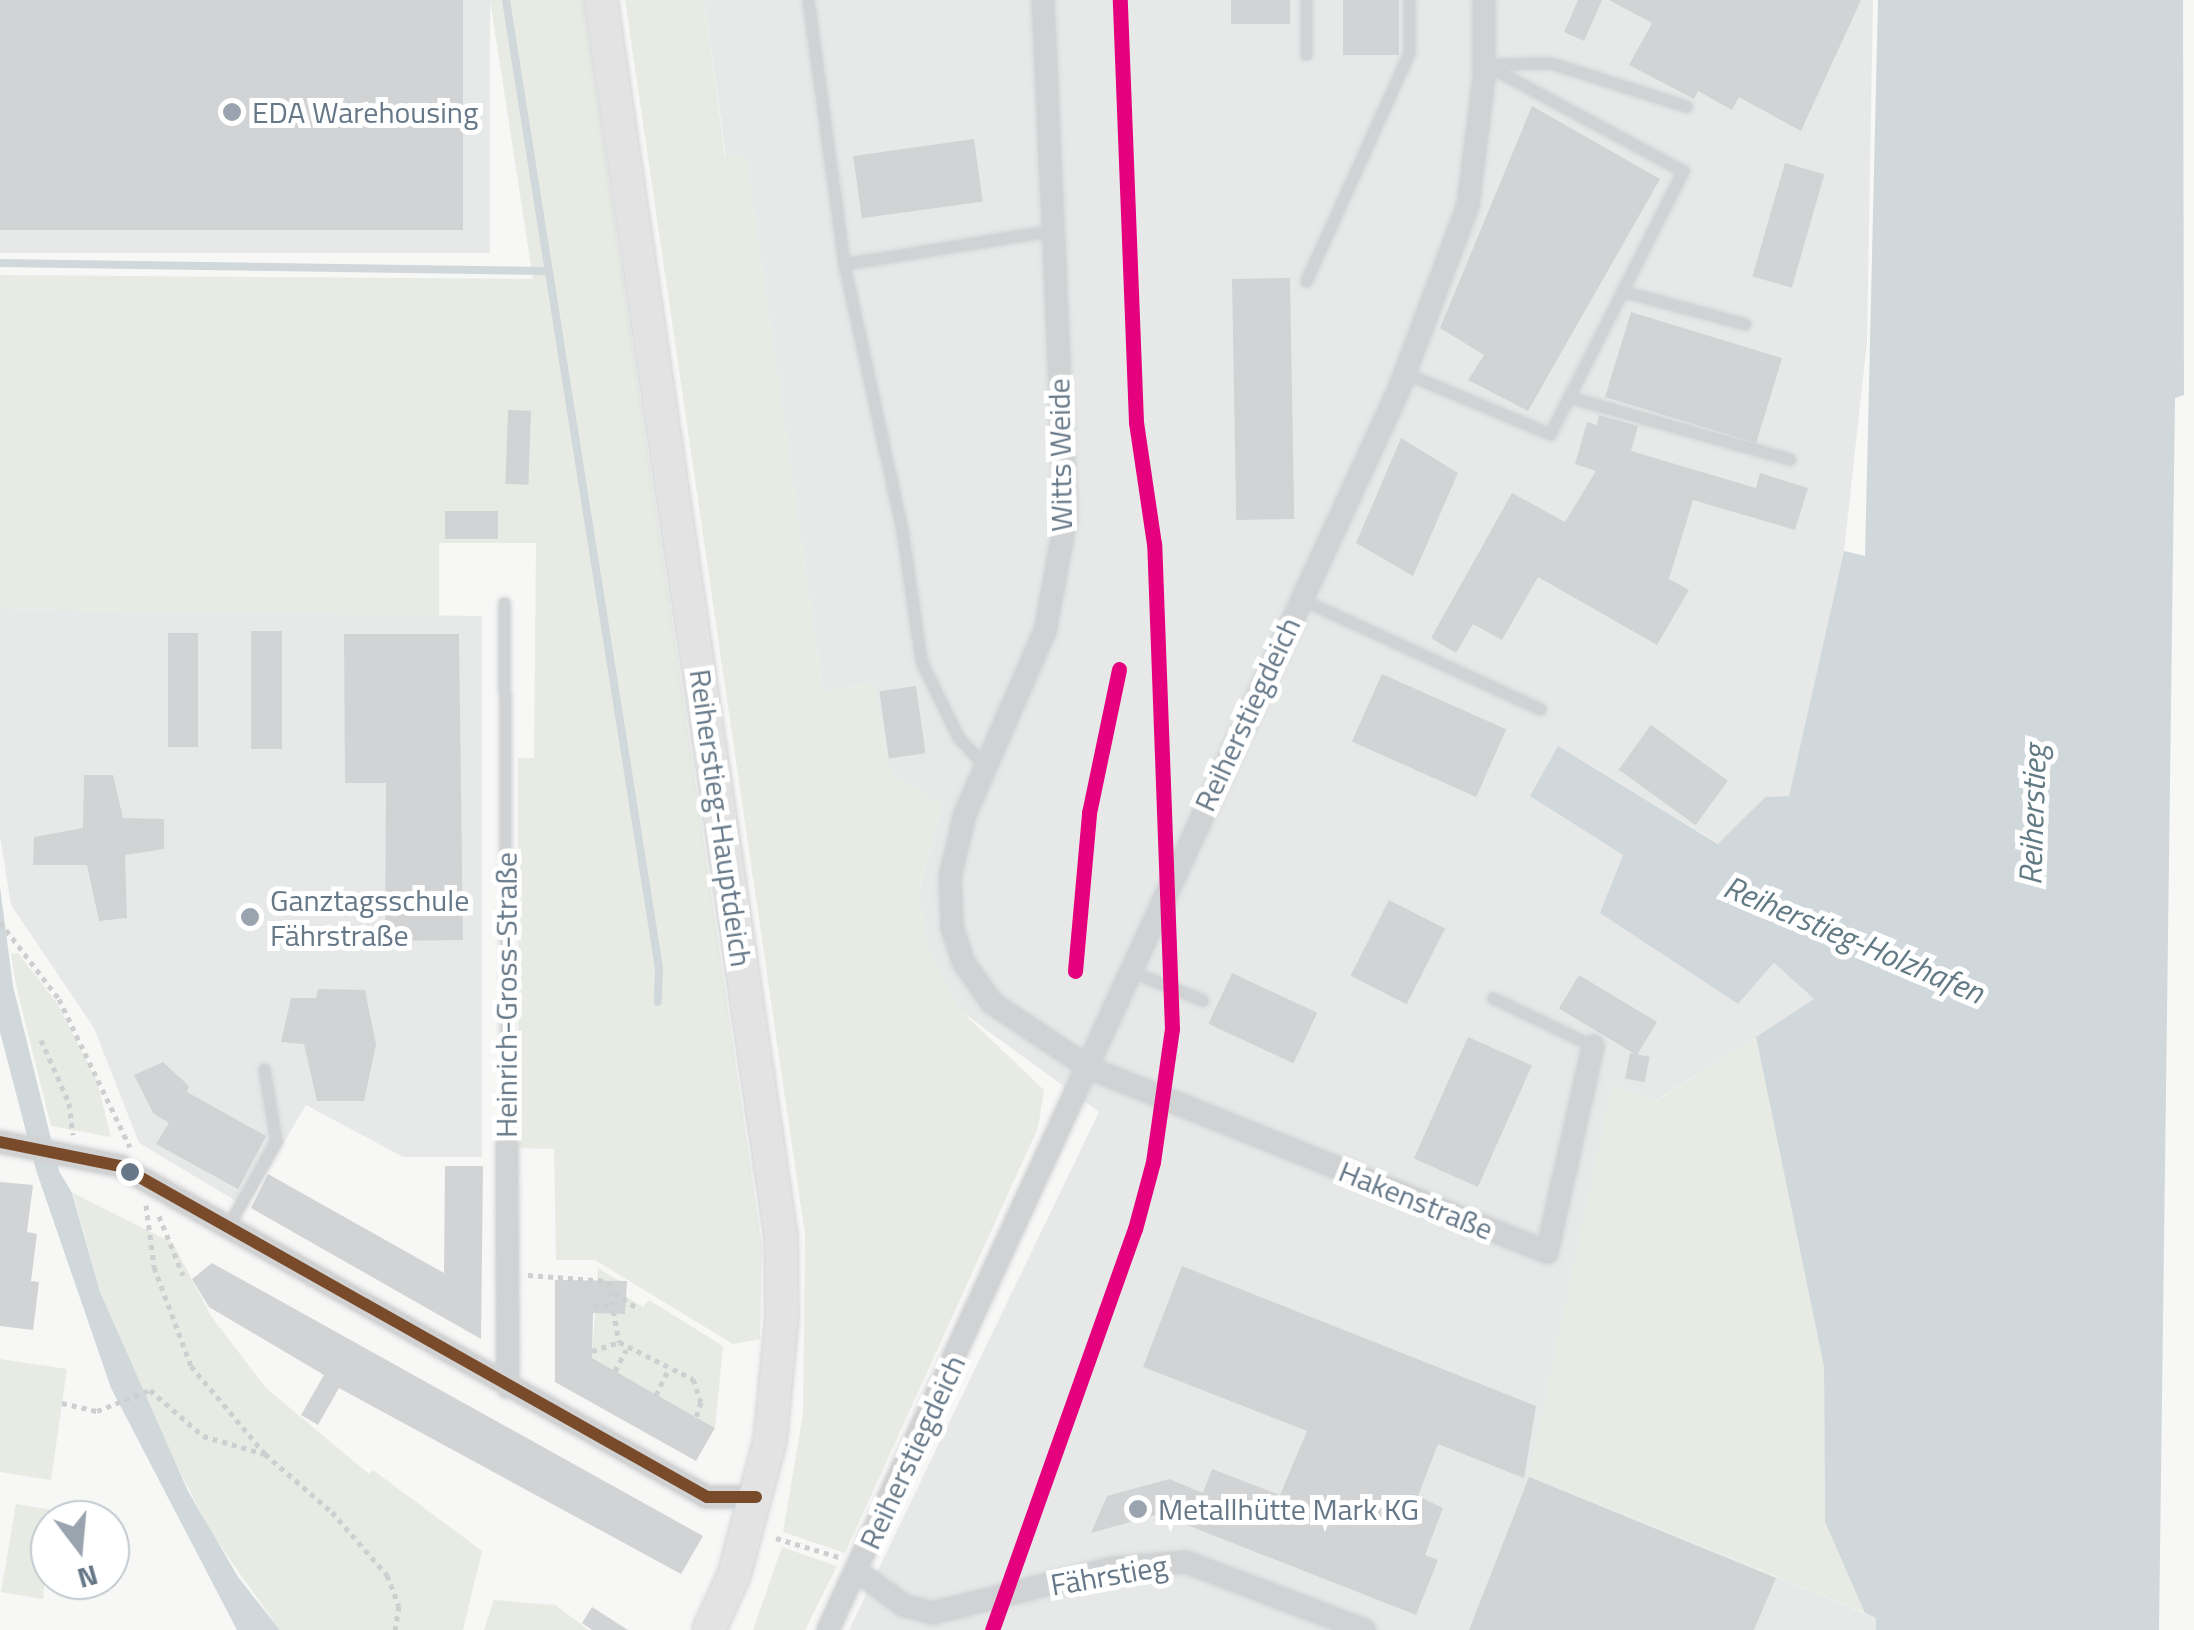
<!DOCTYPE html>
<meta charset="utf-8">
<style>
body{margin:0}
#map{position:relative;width:2194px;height:1630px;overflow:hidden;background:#f7f7f6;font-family:"Titillium Web",sans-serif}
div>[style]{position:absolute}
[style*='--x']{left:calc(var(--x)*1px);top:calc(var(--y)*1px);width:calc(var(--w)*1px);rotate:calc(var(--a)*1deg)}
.built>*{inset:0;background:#e7e9e9;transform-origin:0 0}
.green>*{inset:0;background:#e7ebe4}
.water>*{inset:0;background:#d0d8db}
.stream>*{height:8px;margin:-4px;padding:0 4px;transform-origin:4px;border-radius:4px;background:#d0d8db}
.building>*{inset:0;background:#d2d3d4;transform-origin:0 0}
.path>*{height:5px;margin-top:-2.5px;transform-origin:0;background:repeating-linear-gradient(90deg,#cdcfd0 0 5px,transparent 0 10px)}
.roads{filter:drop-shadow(0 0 2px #d2d4d6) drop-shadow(0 0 2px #d2d4d6)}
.service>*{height:11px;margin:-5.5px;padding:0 5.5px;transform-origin:5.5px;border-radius:5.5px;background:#d1d2d3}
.minor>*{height:22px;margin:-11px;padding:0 11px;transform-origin:11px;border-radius:11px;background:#d1d2d3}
.secondary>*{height:32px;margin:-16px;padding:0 16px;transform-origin:16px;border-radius:16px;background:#e3e3e4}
.bus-1>*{height:12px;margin:-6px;padding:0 6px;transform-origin:6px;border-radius:6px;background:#7a4b2a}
.rail-1>*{height:15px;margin:-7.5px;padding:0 7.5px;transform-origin:7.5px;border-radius:7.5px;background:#e5007d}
.dots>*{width:28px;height:28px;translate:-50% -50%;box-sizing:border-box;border:5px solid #fff;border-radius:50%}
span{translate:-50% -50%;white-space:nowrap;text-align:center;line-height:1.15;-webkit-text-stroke:10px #fff;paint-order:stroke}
.poi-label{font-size:30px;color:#667888}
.left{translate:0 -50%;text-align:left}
.street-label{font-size:30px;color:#667888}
.water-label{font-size:32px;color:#627a83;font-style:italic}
.north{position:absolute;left:30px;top:1500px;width:100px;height:100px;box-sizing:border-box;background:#fff;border:2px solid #c2c9cf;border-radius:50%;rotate:164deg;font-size:28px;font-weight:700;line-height:40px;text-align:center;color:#667888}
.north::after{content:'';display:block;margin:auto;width:35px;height:45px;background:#99a4ae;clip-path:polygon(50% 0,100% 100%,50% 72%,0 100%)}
</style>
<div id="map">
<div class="built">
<i style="left:0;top:0;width:490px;height:253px"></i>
<i style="clip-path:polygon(704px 0,1873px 0,1867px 342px,1844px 551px,1789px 797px,1765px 797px,1719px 844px,1558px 746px,1623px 855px,1601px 913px,1738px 1004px,1774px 963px,1815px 1000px,1655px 1101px,1613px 1085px,1529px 1475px,1876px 1618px,1876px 1630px,849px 1630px,1099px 1112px,962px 1012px,928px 950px,919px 891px,942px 805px,890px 773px,874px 683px,823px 691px,746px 157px,726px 157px)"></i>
<i style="clip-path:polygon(0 609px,482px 616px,482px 1157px,403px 1157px,306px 1105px,246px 1207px,139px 1143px,94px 1028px,11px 905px,0 836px)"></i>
</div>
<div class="green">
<i style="clip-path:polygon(490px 0,583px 0,762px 1247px,760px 1339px,733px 1344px,595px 1260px,556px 1260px,554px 1149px,518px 1148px,518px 758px,534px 758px,536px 543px,439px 543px,439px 616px,0 609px,0 275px,533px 279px)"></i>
<i style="clip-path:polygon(625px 0,704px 0,725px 156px,746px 156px,823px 691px,874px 683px,890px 772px,942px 805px,919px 890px,928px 950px,962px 1012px,1044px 1090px,1038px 1128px,845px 1553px,783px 1532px,803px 1414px,805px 1235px)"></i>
<i style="clip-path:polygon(18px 953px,57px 1003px,97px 1081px,111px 1137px,51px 1126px,16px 985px,11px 954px)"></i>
<i style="clip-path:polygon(1756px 1037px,1824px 1367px,1825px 1522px,1865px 1613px,1529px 1475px,1612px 1085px,1656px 1101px)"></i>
<i style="clip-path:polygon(73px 1193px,173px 1243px,211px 1316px,266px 1388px,369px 1474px,373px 1470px,482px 1551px,463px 1630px,280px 1630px,214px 1537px,144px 1403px,100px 1292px)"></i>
<i style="clip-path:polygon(598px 1268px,621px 1282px,616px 1290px,643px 1307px,649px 1300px,723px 1346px,715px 1428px,592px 1358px)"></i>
<i style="clip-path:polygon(0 1359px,67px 1369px,51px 1480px,0 1472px)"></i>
<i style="clip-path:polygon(16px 1504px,58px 1511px,50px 1520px,43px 1599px,1px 1592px)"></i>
<i style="clip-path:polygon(782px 1547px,837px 1566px,805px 1630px,753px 1630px)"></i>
<i style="clip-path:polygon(494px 1600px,555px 1605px,589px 1630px,484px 1630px)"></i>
</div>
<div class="water">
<i style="clip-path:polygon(1878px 0,2183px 0,2184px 395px,2175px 398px,2159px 1630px,1876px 1630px,1876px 1618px,1865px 1613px,1825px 1522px,1824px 1367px,1756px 1037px,1814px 999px,1774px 963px,1738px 1004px,1600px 913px,1623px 855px,1530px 796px,1558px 746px,1718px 844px,1765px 797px,1789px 796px,1844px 551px,1865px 556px)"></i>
<i style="clip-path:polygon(0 887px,13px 986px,59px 1171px,72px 1193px,100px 1292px,188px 1491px,238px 1577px,280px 1630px,237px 1630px,111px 1388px,36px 1170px,0 1032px)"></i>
</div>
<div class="stream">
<i style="--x:506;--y:0;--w:980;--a:81.02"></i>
<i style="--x:659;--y:968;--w:34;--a:92"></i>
<i style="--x:0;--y:263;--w:548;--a:0.84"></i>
</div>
<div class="building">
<i style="left:0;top:0;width:463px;height:230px"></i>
<i style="left:1231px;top:0;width:59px;height:24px"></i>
<i style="left:1343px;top:0;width:56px;height:55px"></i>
<i style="clip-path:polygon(1578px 0,1602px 0,1584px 41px,1564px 32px)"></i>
<i style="clip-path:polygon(1609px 0,1861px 0,1801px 131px,1739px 97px,1732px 110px,1698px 91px,1694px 99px,1629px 65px,1652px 23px)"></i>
<i style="clip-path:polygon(1532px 106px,1660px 179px,1528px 411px,1468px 380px,1484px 355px,1440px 328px)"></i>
<i style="left:974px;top:139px;width:63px;height:122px;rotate:82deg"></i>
<i style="left:1785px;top:163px;width:41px;height:118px;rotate:16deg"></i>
<i style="left:1290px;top:278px;width:241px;height:58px;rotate:89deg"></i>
<i style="left:1631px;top:312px;width:158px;height:89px;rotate:17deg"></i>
<i style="left:508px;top:410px;width:23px;height:74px;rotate:2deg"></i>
<i style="clip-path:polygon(1599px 415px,1638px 426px,1631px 451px,1756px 488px,1760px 473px,1808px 488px,1795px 530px,1693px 500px,1669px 579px,1689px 590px,1657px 645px,1538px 577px,1502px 640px,1473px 624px,1456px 653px,1431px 638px,1512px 493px,1565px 522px,1596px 471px,1575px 464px,1587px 422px,1597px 425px)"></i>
<i style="clip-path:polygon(1401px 438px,1458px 473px,1413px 576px,1356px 543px)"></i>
<i style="left:445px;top:511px;width:53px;height:28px"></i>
<i style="left:251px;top:631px;width:31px;height:118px"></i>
<i style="left:168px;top:633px;width:30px;height:114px"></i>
<i style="clip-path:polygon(344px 634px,459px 634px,463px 940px,385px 941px,386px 783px,345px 783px)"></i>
<i style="left:1382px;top:674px;width:136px;height:74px;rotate:24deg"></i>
<i style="left:916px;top:686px;width:68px;height:37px;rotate:82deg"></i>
<i style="left:1651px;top:725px;width:95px;height:55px;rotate:36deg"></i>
<i style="clip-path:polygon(84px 775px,113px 775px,123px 818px,164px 819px,164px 849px,125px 855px,127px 918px,99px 921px,87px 865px,33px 865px,34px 837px,83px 828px)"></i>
<i style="left:1389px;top:900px;width:63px;height:85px;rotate:27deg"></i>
<i style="left:1232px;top:973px;width:94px;height:56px;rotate:25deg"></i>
<i style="left:1579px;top:975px;width:91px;height:39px;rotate:31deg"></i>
<i style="clip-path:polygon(318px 989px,365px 990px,376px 1045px,364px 1101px,317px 1101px,304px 1044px,281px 1042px,291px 998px,316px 998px)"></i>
<i style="left:1468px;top:1037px;width:70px;height:133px;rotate:24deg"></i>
<i style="left:1630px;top:1053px;width:20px;height:26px;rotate:11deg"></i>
<i style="clip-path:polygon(163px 1062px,189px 1086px,187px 1092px,266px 1136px,238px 1189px,156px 1144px,169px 1123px,153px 1113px,134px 1075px)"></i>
<i style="clip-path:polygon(445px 1166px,483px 1166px,481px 1339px,251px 1208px,268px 1174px,444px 1273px)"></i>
<i style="clip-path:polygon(0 1182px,33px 1185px,27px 1232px,37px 1234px,31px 1281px,39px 1282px,33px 1330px,0 1326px)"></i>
<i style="clip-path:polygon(212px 1263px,703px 1536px,681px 1574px,339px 1388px,318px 1425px,301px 1415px,324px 1375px,209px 1307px,192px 1279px)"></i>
<i style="clip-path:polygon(1182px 1266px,1536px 1406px,1524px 1478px,1438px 1444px,1418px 1496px,1443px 1508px,1425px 1555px,1438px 1560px,1416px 1615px,1159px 1514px,1091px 1533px,1107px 1496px,1169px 1479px,1203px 1493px,1212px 1469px,1280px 1495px,1307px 1431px,1143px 1367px)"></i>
<i style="clip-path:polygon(555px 1280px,627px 1281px,625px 1314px,593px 1313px,592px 1358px,715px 1428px,696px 1461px,555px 1382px)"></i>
<i style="clip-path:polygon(1529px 1477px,1776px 1578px,1754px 1630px,1469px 1630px)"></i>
<i style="clip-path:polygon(592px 1607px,628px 1630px,592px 1630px,582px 1623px)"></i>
</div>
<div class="path">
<i style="--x:0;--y:922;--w:97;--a:52.5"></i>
<i style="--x:59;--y:999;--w:164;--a:64.4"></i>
<i style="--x:41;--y:1040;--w:69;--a:66"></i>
<i style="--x:69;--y:1103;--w:32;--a:83"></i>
<i style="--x:146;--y:1205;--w:63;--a:82.6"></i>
<i style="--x:154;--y:1267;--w:106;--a:69.5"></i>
<i style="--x:191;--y:1366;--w:115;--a:49.9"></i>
<i style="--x:265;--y:1454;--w:89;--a:40.9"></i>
<i style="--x:332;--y:1512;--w:84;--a:48.9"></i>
<i style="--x:387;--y:1575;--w:33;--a:69"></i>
<i style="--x:399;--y:1606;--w:24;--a:99"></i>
<i style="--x:159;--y:1216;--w:64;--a:67.9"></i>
<i style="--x:528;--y:1275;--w:80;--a:4.3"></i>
<i style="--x:608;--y:1281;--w:62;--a:79.8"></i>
<i style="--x:619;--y:1342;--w:83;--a:26.6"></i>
<i style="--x:693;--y:1379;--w:24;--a:71"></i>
<i style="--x:701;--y:1402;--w:16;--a:108"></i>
<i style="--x:614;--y:1293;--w:30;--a:33"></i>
<i style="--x:593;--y:1306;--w:19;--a:0"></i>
<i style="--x:592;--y:1351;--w:28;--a:-18"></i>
<i style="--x:615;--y:1371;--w:24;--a:-62"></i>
<i style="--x:656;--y:1395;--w:30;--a:-64"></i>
<i style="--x:62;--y:1403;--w:36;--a:13"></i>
<i style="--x:97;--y:1411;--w:57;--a:-21.6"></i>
<i style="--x:150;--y:1390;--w:70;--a:41"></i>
<i style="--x:203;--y:1436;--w:65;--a:16.2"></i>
<i style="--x:776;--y:1538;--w:66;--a:16.8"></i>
</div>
<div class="roads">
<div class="service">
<i style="--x:808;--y:0;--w:266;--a:82.2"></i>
<i style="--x:844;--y:264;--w:212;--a:-9.2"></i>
<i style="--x:1306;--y:54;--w:54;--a:-90"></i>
<i style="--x:1489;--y:64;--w:62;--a:-0.9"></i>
<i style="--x:1551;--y:63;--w:142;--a:17.7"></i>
<i style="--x:844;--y:264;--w:272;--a:77.7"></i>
<i style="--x:902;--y:530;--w:132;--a:81.7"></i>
<i style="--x:921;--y:661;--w:85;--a:64"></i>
<i style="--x:958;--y:737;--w:41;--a:47"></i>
<i style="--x:1306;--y:281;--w:250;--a:-65.7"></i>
<i style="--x:1409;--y:53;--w:53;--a:-90"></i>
<i style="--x:1622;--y:291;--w:127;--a:15"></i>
<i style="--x:1405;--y:373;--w:157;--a:22.8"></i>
<i style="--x:1550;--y:434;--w:295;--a:-63.2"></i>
<i style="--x:1683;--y:171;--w:226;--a:-151.7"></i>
<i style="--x:1569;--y:397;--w:229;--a:15.7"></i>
<i style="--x:1301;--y:599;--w:263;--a:24.7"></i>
<i style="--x:504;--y:603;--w:543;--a:89.68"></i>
<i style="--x:1130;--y:971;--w:78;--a:21.9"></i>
<i style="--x:1493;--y:998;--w:111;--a:25.6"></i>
<i style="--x:228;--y:1226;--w:98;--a:-60.5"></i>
<i style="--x:276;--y:1141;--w:73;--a:-99.5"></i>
</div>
<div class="minor">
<i style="--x:1043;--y:0;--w:519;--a:87.46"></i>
<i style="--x:1066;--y:518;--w:115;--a:100.5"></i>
<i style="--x:1045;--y:631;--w:200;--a:113.6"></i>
<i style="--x:965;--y:814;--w:65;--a:103.4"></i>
<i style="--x:950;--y:877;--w:50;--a:87.7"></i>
<i style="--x:952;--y:927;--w:38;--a:72"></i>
<i style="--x:964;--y:963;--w:49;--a:55"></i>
<i style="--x:992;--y:1003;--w:117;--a:33.8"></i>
<i style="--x:1089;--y:1068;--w:494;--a:21.9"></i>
<i style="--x:1547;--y:1252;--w:211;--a:-77.4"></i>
<i style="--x:0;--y:1142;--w:122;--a:11.3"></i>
<i style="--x:120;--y:1166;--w:674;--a:29.42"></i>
<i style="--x:707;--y:1497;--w:49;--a:0"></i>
<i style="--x:507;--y:1146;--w:241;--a:89.8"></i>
<i style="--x:857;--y:1571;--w:57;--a:36.5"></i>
<i style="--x:903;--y:1605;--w:31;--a:15"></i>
<i style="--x:933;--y:1613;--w:186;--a:-14"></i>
<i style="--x:1113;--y:1568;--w:73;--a:-4.7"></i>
<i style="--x:1186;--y:1562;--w:191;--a:20.9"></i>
<i style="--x:828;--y:1630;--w:1366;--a:-65.29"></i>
<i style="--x:1399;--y:389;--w:197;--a:-69.4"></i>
<i style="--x:1468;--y:205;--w:128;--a:-82.8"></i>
<i style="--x:1484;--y:78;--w:78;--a:-90"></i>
</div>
<div class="secondary">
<i style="--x:601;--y:0;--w:1250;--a:81.72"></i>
<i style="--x:781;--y:1237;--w:80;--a:89.3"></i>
<i style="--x:782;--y:1317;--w:125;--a:95.5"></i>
<i style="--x:770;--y:1441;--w:139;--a:105"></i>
<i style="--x:734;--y:1575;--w:60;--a:114.4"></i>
</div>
</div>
<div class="bus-1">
<i style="--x:0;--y:1142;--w:122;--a:11.3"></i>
<i style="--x:120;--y:1166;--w:674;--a:29.42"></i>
<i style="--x:707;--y:1497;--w:49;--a:0"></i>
</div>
<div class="rail-1">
<i style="--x:1075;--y:971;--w:159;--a:-84.9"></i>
<i style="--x:1089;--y:813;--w:147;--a:-78.2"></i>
<i style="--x:992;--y:1630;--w:426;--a:-70.4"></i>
<i style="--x:1135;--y:1229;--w:69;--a:-75"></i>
<i style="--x:1153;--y:1162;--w:134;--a:-81.9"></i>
<i style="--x:1172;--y:1029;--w:485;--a:-92.1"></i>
<i style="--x:1154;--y:544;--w:123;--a:-98.4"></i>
<i style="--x:1136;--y:422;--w:422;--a:-92.2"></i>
</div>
<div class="dots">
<i style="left:232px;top:112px;background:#99a4ae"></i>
<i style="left:250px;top:917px;background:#99a4ae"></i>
<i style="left:130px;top:1172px;background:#667888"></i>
<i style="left:1138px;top:1509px;background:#99a4ae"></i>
</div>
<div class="poi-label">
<span class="left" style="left:252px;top:112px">EDA Warehousing</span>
<span class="left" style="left:270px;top:917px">Ganztagsschule<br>Fährstraße</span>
<span class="left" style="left:1158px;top:1509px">Metallhütte Mark KG</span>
</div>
<div class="street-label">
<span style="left:1060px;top:455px;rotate:-91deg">Witts Weide</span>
<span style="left:1247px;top:714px;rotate:-65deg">Reiherstiegdeich</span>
<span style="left:721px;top:818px;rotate:82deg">Reiherstieg-Hauptdeich</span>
<span style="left:506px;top:995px;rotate:-90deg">Heinrich-Gross-Straße</span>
<span style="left:1416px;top:1200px;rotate:22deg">Hakenstraße</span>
<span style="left:912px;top:1452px;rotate:-65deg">Reiherstiegdeich</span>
<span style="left:1109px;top:1575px;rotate:-10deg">Fährstieg</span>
</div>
<div class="water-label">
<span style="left:2032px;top:815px;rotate:-88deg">Reiherstieg</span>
<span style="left:1854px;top:939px;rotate:23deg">Reiherstieg-Holzhafen</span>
</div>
<div class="north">N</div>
</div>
